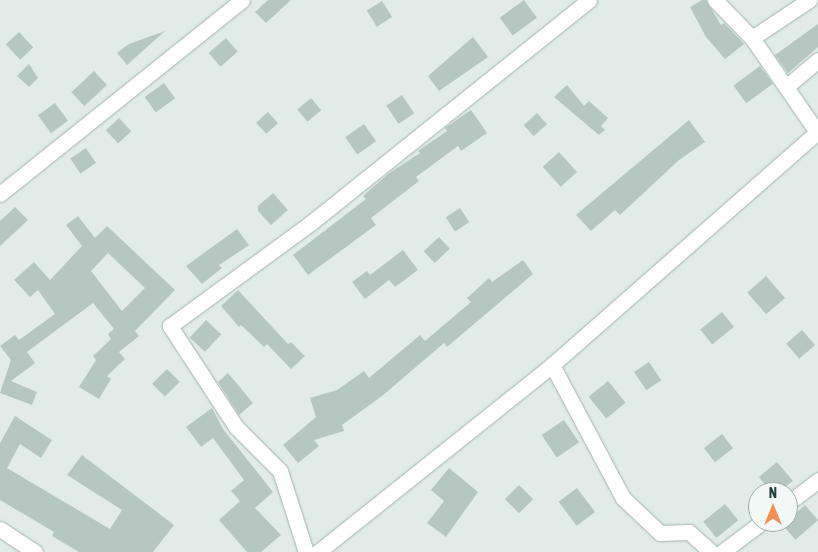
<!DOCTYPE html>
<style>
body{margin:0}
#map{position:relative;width:818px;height:552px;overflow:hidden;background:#e1ece9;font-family:"Asap Condensed",sans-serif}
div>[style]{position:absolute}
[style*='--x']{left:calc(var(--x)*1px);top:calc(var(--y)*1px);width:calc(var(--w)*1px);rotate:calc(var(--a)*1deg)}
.building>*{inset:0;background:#b6c7c2;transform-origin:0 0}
.roads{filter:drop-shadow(0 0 1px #a4b4b1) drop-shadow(0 0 1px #a4b4b1)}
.street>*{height:15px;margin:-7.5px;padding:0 7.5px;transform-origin:7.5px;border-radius:7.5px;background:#fff}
.secondary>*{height:15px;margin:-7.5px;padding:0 7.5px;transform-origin:7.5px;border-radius:7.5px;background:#fff}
span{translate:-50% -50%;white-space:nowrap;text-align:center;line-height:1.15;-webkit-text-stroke:4px #f2f9f6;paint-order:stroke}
.north{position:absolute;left:748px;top:482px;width:50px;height:50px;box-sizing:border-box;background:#f2f9f6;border:1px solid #9eaeaa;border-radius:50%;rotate:0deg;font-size:14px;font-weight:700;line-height:20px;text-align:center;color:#213e39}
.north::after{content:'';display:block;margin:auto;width:18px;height:22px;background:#f88d54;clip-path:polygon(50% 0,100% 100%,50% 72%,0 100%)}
</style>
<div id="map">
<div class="building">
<i style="clip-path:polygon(268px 0,291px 0,266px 23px,255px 12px)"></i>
<i style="left:524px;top:0;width:22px;height:30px;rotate:54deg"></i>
<i style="clip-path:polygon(702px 0,706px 0,721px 25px,724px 23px,744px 44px,725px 59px,706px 37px,690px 7px)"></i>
<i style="left:382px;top:1px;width:19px;height:18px;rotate:58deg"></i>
<i style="clip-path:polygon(818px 24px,818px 47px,788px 73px,775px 55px)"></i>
<i style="clip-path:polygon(165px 31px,127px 65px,117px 53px,129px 44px)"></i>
<i style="left:19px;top:32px;width:21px;height:18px;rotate:47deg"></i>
<i style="clip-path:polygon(473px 37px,488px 57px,439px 91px,428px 76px)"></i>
<i style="left:226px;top:38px;width:18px;height:23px;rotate:49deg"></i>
<i style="clip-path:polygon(29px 64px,38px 78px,29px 87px,17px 76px)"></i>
<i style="left:760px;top:66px;width:22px;height:33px;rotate:54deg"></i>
<i style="left:94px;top:71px;width:19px;height:31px;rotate:47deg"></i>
<i style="left:164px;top:83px;width:19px;height:24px;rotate:54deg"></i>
<i style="clip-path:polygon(567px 85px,584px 106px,589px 101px,608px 118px,601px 126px,605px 130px,599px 135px,554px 97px)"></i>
<i style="left:402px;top:95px;width:22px;height:19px;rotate:56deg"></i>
<i style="left:311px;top:98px;width:16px;height:18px;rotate:50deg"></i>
<i style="left:55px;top:103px;width:22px;height:21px;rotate:54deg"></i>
<i style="clip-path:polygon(471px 110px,487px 133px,461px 151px,458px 146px,416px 177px,419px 181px,371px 218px,376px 225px,308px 275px,293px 255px,366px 199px,363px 196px,388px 174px,420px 153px,418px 151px,447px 131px,445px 128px)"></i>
<i style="left:268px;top:112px;width:15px;height:16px;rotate:48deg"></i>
<i style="left:537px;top:113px;width:15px;height:18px;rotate:48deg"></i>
<i style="left:119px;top:118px;width:18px;height:18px;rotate:47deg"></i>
<i style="clip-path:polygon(689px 120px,705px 142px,679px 160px,620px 215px,615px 210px,591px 231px,576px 215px)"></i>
<i style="left:364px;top:124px;width:21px;height:23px;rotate:55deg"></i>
<i style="left:86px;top:148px;width:18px;height:19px;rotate:56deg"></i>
<i style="left:559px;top:152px;width:27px;height:22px;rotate:48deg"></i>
<i style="clip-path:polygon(273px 193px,288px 210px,271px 225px,258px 211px,258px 206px)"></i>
<i style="clip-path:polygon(15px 207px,28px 220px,0 246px,0 221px)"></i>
<i style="left:460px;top:208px;width:17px;height:17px;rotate:57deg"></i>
<i style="clip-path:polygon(evenodd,78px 216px,95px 238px,107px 226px,175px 290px,135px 331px,139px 336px,119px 352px,125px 359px,107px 376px,111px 379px,99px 399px,79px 387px,96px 360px,93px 356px,111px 339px,108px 334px,114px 329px,93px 303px,27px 352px,35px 363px,11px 381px,37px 392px,32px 405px,0 393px,11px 360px,0 346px,15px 335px,19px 340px,55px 314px,38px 290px,30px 297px,14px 280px,34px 262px,50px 280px,82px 246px,66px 225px,78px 216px,108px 253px,145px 288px,122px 311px,91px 271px,108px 253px)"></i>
<i style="clip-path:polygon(237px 229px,249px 245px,219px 265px,222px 268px,202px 284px,186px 266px)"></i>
<i style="left:439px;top:237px;width:16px;height:21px;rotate:47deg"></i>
<i style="clip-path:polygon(403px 250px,418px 270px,395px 287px,389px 280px,365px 299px,352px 282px,367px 271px,370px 275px)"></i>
<i style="clip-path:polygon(523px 260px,533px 274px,447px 347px,444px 343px,382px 396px,342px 425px,344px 431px,314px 440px,319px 446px,298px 463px,283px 445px,316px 417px,310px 398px,337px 390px,364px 371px,369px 378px,420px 335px,425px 341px,471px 302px,467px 298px,489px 278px,492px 282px)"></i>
<i style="left:766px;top:276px;width:29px;height:25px;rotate:49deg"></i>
<i style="clip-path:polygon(238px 290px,288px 344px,291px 342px,305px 356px,291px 369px,267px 344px,264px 347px,241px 325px,239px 327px,221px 306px)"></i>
<i style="left:722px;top:312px;width:19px;height:28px;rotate:51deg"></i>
<i style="left:206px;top:320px;width:21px;height:24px;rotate:43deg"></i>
<i style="left:802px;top:330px;width:20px;height:21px;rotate:49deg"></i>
<i style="left:649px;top:362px;width:22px;height:18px;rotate:56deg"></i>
<i style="left:167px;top:369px;width:18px;height:21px;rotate:45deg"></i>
<i style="clip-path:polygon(228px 373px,253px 403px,239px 415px,218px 382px)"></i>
<i style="left:608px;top:381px;width:28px;height:25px;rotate:51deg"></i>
<i style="clip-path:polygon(212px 408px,223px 429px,273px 492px,255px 508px,281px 535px,261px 552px,247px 552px,219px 520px,240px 501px,231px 491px,244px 480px,213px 438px,201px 447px,186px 427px)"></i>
<i style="clip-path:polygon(15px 416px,52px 440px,41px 458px,20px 444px,7px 468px,110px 529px,122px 510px,67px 475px,82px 455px,174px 525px,153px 552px,79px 552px,52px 536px,54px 532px,0 500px,0 443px)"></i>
<i style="left:564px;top:420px;width:27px;height:27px;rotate:56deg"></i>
<i style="left:722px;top:434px;width:18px;height:23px;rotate:52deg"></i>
<i style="clip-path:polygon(777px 462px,793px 481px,779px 492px,771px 492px,759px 477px)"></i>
<i style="clip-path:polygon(449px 468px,478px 492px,446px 537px,427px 523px,444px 501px,431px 490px)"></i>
<i style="left:519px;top:485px;width:20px;height:20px;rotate:45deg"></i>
<i style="left:577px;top:488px;width:30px;height:23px;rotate:53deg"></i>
<i style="left:725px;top:504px;width:21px;height:28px;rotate:51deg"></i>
<i style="left:805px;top:505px;width:20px;height:30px;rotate:49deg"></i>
</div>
<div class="roads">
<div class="street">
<i style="--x:715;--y:0;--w:53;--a:45.8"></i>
<i style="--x:752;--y:38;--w:114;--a:55.3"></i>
<i style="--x:752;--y:38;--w:69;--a:-33.7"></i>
<i style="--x:786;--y:87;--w:42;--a:-40.2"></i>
<i style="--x:0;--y:194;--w:310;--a:-38.7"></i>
<i style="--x:552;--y:365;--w:151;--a:61.9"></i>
<i style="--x:623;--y:498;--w:51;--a:43.4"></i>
<i style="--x:660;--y:533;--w:29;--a:-2"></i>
<i style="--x:689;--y:532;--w:30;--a:42"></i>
<i style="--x:788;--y:503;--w:38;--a:-37"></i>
<i style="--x:306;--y:552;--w:85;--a:-107.8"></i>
<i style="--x:280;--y:471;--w:62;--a:-135"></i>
<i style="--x:236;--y:427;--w:121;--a:-123.2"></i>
<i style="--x:170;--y:326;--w:176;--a:-36.2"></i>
<i style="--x:312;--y:222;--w:355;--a:-38.7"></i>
<i style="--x:722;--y:552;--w:50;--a:-36.9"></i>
</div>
<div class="secondary">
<i style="--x:0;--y:529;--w:42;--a:33.3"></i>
<i style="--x:318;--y:552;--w:300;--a:-38.6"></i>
<i style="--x:552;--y:365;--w:354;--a:-41.3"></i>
</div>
</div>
<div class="north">N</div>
</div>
